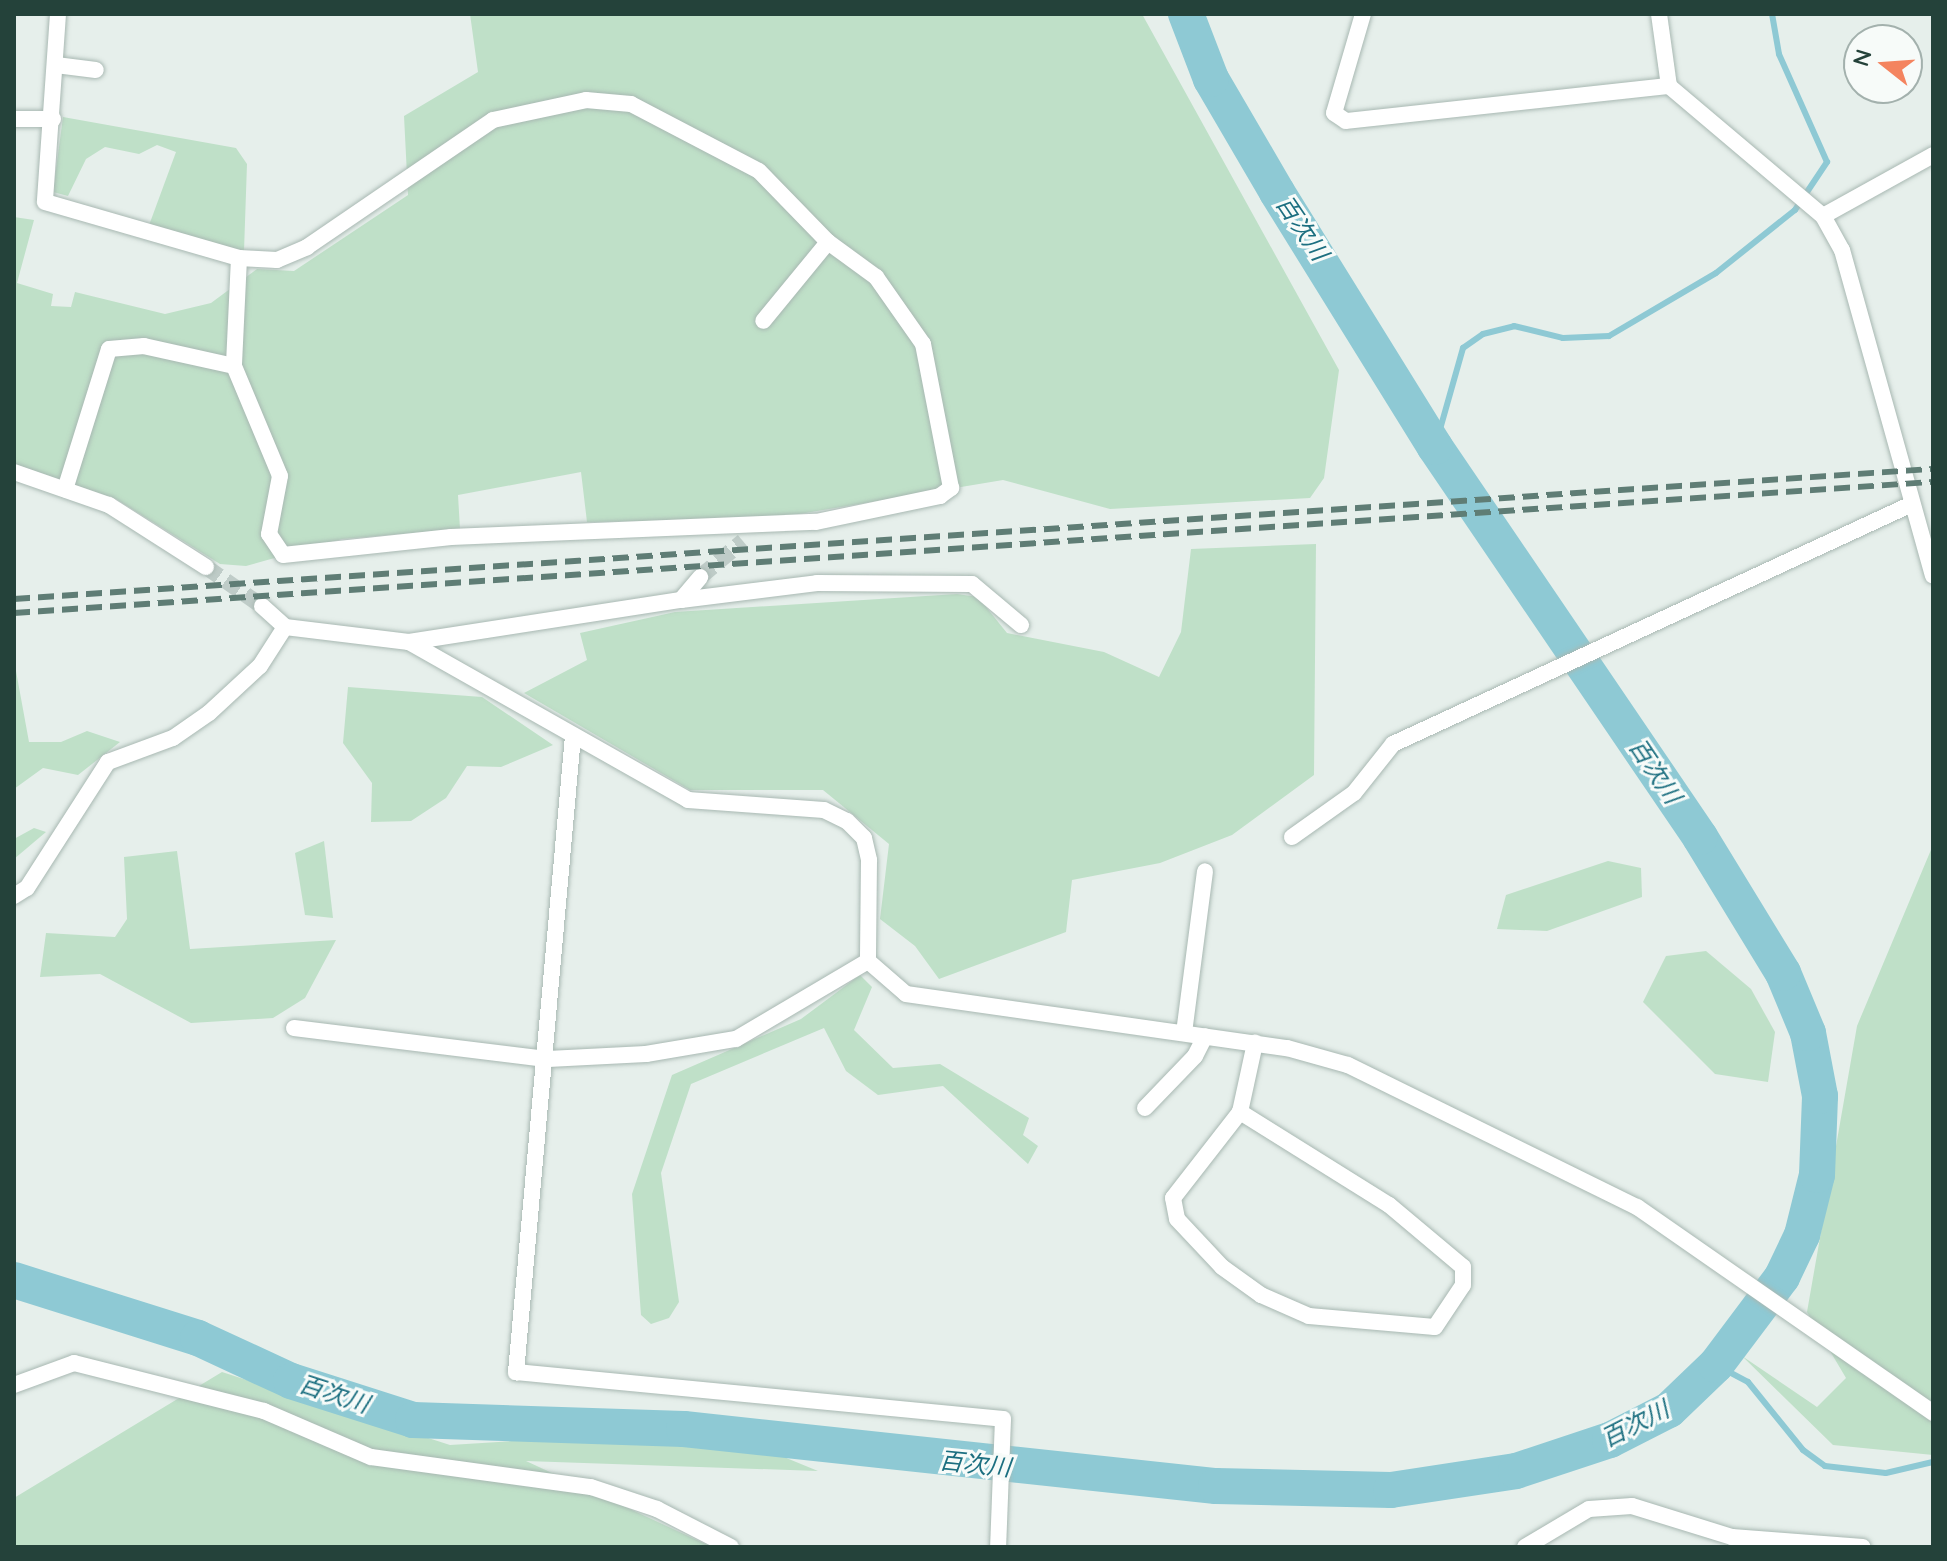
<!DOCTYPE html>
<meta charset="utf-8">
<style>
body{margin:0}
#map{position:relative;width:1947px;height:1561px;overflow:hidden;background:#e6efeb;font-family:Quicksand,"Noto Sans JP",sans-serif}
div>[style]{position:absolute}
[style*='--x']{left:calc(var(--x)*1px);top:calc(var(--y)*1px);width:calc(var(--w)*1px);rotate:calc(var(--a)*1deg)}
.green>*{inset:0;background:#bfe0c8}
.stream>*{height:6px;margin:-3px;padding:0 3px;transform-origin:3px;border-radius:3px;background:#8ec9d4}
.river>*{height:36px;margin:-18px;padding:0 18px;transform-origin:18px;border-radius:18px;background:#8ec9d4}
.street-tunnel>*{height:16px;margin-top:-8px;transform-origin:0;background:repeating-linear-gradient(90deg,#bfccc8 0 16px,transparent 0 24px)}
.roads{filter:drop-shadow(0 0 2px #a8b8b2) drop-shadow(0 0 2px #a8b8b2)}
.street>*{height:16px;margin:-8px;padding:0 8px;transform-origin:8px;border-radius:8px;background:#fff}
.rail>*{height:6px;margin-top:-3px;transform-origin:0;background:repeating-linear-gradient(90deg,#5f7d75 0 16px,transparent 0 24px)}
span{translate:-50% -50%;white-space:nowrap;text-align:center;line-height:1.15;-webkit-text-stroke:6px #f7fbf9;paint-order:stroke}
.water-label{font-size:24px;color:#1c6f80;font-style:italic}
.frame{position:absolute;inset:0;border:16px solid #24423a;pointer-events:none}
.north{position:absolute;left:1843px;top:24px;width:80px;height:80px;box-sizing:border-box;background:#f7fbf9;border:2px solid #a3b1ad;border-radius:50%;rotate:287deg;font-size:22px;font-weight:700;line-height:32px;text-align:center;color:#24423a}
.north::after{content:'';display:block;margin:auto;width:28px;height:36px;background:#f4845f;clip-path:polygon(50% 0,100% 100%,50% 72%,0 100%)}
</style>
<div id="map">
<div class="green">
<i style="clip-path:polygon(470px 14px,1142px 14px,1339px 370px,1324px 478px,1310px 498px,1110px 509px,1003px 480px,769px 519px,587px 522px,581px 472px,458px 495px,460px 529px,342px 539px,246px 566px,220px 564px,116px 499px,14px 464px,14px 217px,34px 220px,17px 283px,53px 294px,51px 306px,71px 307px,75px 292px,165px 314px,211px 303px,257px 269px,294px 271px,408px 195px,404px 116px,478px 72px)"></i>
<i style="clip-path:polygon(63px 117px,236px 148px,247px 164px,244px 251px,148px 228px,176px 152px,157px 145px,139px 154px,105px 147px,86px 159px,68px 196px,53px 192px)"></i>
<i style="clip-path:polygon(1316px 544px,1314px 775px,1232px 835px,1160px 863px,1072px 880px,1066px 932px,939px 979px,915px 946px,880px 919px,889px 844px,823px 790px,690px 790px,524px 693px,587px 660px,580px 633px,675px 612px,957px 594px,978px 597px,1007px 633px,1104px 652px,1159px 677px,1181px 632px,1191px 549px)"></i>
<i style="clip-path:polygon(14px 660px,29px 742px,61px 742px,87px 731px,120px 742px,78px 775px,43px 768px,14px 789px)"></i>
<i style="clip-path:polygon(348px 687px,482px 697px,553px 745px,501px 767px,467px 766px,446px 798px,411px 821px,371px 822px,372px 783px,343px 743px)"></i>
<i style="clip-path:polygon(34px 828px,46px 832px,14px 859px,14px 839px)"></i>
<i style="clip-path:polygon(324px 841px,333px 918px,305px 915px,295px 853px)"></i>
<i style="clip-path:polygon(1933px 845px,1933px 1455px,1833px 1445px,1742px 1356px,1817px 1407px,1846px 1378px,1807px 1312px,1857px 1026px)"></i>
<i style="clip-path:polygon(177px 851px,190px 949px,336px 940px,305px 998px,273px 1018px,191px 1023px,100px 974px,40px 977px,46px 933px,115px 937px,127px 919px,124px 857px)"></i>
<i style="clip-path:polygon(1608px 861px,1641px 868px,1642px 897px,1547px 931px,1497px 929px,1506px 895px)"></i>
<i style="clip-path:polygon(1706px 951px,1751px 989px,1775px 1032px,1768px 1082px,1715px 1074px,1643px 1002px,1666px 956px)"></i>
<i style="clip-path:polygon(860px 975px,872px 987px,854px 1030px,893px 1068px,940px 1064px,1029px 1118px,1023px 1135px,1038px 1146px,1028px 1164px,943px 1086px,878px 1095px,846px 1071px,824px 1028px,691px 1084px,661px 1173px,679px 1302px,669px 1318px,651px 1324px,641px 1315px,632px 1194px,672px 1075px,801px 1019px)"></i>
<i style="clip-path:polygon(222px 1372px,450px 1445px,577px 1437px,752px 1444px,818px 1471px,526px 1461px,712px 1547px,14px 1547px,14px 1498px)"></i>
</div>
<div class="stream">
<i style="--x:1435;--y:447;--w:103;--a:-74.2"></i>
<i style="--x:1463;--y:348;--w:24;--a:-35"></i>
<i style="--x:1483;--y:334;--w:32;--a:-14"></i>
<i style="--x:1514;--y:326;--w:50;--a:13.8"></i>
<i style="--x:1563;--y:338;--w:46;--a:-2.5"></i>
<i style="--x:1609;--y:336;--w:124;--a:-30.5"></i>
<i style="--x:1716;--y:273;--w:101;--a:-38.6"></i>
<i style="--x:1795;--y:210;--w:58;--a:-56.3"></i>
<i style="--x:1827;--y:162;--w:118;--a:-114"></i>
<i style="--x:1779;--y:54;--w:41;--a:-99.9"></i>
<i style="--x:1716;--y:1365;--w:36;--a:28"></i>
<i style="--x:1748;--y:1382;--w:87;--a:51"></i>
<i style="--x:1803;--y:1450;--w:27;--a:36"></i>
<i style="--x:1825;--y:1466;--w:61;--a:6.5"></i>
<i style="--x:1886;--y:1473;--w:48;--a:-13.2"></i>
</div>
<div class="river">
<i style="--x:14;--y:1280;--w:193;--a:17.5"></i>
<i style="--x:198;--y:1338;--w:102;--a:24.8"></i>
<i style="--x:291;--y:1381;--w:128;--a:17.7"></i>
<i style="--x:413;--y:1420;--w:271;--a:1.9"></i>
<i style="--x:684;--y:1429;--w:535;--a:6.12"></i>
<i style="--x:1216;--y:1486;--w:175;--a:1.3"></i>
<i style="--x:1391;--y:1490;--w:126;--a:-8.6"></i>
<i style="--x:1516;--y:1471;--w:99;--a:-18.3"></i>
<i style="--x:1610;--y:1440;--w:66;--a:-27"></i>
<i style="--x:1669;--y:1410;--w:65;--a:-43.8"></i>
<i style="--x:1716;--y:1365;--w:110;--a:-53.1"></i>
<i style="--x:1782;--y:1277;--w:47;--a:-64.5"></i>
<i style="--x:1802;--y:1235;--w:62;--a:-76"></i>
<i style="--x:1817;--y:1175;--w:79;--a:-87.8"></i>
<i style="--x:1820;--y:1096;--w:64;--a:-100.8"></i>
<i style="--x:1808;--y:1033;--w:65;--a:-112.6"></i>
<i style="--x:1783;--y:973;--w:159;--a:-121.4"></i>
<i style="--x:1700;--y:837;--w:472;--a:-124.2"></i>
<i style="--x:1435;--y:447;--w:300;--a:-121.8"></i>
<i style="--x:1277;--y:192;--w:131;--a:-120.3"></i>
<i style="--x:1211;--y:79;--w:70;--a:-111"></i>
</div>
<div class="street-tunnel">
<i style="--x:206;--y:567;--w:68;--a:34.9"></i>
<i style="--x:700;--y:577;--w:56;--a:-39.9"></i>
</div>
<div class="roads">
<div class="street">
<i style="--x:58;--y:14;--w:188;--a:94"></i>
<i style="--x:45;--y:202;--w:202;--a:16.1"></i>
<i style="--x:239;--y:258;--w:108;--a:92.7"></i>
<i style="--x:234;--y:366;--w:92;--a:-167.5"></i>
<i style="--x:144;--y:346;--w:35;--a:175"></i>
<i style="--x:109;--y:349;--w:147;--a:107.4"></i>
<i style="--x:1363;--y:14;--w:103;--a:106.3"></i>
<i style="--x:1334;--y:113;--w:14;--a:34"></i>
<i style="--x:1346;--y:121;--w:325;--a:-6.2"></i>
<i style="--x:1659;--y:14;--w:73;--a:82.1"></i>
<i style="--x:1669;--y:86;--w:202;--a:40.2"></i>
<i style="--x:1823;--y:216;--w:39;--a:61"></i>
<i style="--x:1842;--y:250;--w:338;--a:74.4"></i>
<i style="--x:56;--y:65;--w:40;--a:7.1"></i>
<i style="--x:14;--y:119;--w:39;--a:0"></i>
<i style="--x:1823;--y:216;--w:126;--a:-29"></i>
<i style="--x:239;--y:258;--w:38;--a:3"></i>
<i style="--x:277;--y:260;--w:33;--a:-23"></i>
<i style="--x:307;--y:247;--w:225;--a:-34.3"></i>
<i style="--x:493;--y:120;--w:95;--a:-12.1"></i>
<i style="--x:586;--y:100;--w:45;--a:5.1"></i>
<i style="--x:631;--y:104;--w:144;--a:27.6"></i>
<i style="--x:759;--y:171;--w:99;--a:45.8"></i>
<i style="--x:828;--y:242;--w:102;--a:129.4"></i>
<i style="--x:234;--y:366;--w:119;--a:67.3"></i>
<i style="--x:280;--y:476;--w:59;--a:100.7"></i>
<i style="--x:269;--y:534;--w:25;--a:56"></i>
<i style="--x:283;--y:555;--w:169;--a:-6.1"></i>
<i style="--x:451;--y:537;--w:365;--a:-2.4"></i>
<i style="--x:816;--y:522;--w:127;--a:-11.8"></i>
<i style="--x:940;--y:496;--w:14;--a:-36"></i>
<i style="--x:951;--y:488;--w:147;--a:-101"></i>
<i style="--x:923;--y:344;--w:82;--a:-125"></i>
<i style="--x:876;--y:277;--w:59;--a:-143.9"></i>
<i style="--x:14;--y:472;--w:101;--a:19.2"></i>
<i style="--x:109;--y:505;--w:115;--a:32.6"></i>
<i style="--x:681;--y:600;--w:137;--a:-7.1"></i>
<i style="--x:817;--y:583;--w:155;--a:0.4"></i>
<i style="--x:972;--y:584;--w:64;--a:39.9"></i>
<i style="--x:262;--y:606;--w:31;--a:42"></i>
<i style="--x:285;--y:627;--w:125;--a:6.9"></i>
<i style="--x:409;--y:642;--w:321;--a:29.5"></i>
<i style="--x:688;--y:800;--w:136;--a:4.2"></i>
<i style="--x:824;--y:810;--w:25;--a:26"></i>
<i style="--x:847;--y:821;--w:24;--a:45"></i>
<i style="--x:864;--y:838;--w:23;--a:77"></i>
<i style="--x:869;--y:860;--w:101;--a:90.6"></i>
<i style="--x:868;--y:961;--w:50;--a:41"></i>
<i style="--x:906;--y:994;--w:385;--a:8.1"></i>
<i style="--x:1287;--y:1048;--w:63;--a:15.6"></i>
<i style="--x:1348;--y:1065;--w:322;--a:26.2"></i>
<i style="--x:1637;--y:1207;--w:361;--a:34.8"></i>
<i style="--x:409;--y:642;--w:275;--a:-8.8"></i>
<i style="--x:681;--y:600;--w:30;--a:-50"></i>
<i style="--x:573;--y:736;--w:639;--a:95.12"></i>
<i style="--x:516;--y:1372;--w:489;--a:5.5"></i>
<i style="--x:1003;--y:1419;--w:128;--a:92.2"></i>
<i style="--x:1292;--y:837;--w:76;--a:-35.4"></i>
<i style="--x:1354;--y:793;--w:63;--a:-51.5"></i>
<i style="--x:1393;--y:744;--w:572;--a:-24.82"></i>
<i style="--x:14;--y:896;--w:15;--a:-32"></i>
<i style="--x:27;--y:888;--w:150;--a:-57.3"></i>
<i style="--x:108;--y:762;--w:69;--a:-20.3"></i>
<i style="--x:173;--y:738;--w:44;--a:-34.8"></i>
<i style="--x:209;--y:713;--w:69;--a:-42.7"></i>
<i style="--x:260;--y:666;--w:46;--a:-57.3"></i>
<i style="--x:294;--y:1028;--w:256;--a:7"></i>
<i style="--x:548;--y:1059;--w:98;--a:-2.9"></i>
<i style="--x:646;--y:1054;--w:91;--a:-9.5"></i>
<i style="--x:736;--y:1039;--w:153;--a:-30.6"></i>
<i style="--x:1184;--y:1033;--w:163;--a:-82.6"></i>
<i style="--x:1145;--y:1108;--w:72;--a:-46.1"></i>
<i style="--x:1195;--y:1056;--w:22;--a:-63"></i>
<i style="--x:1240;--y:1112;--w:109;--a:127.9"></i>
<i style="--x:1173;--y:1198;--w:21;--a:79"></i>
<i style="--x:1177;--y:1219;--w:66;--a:46.8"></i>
<i style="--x:1222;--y:1267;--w:48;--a:35.7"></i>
<i style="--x:1261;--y:1295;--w:52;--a:23.6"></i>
<i style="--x:1309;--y:1316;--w:126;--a:5"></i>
<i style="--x:1435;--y:1327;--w:50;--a:-56.3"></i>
<i style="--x:1463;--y:1285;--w:18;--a:-90"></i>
<i style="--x:1463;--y:1267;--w:97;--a:-140"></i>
<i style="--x:1389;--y:1205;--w:176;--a:-148"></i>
<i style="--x:1240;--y:1112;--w:71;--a:-77.7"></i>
<i style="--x:14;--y:1385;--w:64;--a:-20.1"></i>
<i style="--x:74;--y:1363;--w:196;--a:14.2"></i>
<i style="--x:264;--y:1411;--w:116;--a:23.3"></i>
<i style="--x:371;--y:1457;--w:222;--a:7.8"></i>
<i style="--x:591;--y:1487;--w:70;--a:18.4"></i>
<i style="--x:657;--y:1509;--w:83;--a:27.2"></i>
<i style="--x:1525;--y:1547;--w:74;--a:-30.7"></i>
<i style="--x:1589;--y:1509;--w:43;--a:-4"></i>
<i style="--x:1632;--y:1506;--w:105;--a:17.2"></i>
<i style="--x:1732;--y:1537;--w:131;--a:4.4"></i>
</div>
</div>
<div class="rail">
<i style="--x:14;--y:599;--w:1923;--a:-3.88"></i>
<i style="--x:14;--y:613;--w:1923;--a:-3.91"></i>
</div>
<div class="water-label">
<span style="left:1302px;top:228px;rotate:56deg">百次川</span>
<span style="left:1655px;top:771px;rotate:56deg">百次川</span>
<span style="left:334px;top:1394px;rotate:18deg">百次川</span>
<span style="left:1635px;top:1424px;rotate:-27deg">百次川</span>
<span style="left:975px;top:1464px;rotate:6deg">百次川</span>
</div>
<div class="frame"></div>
<div class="north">N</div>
</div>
